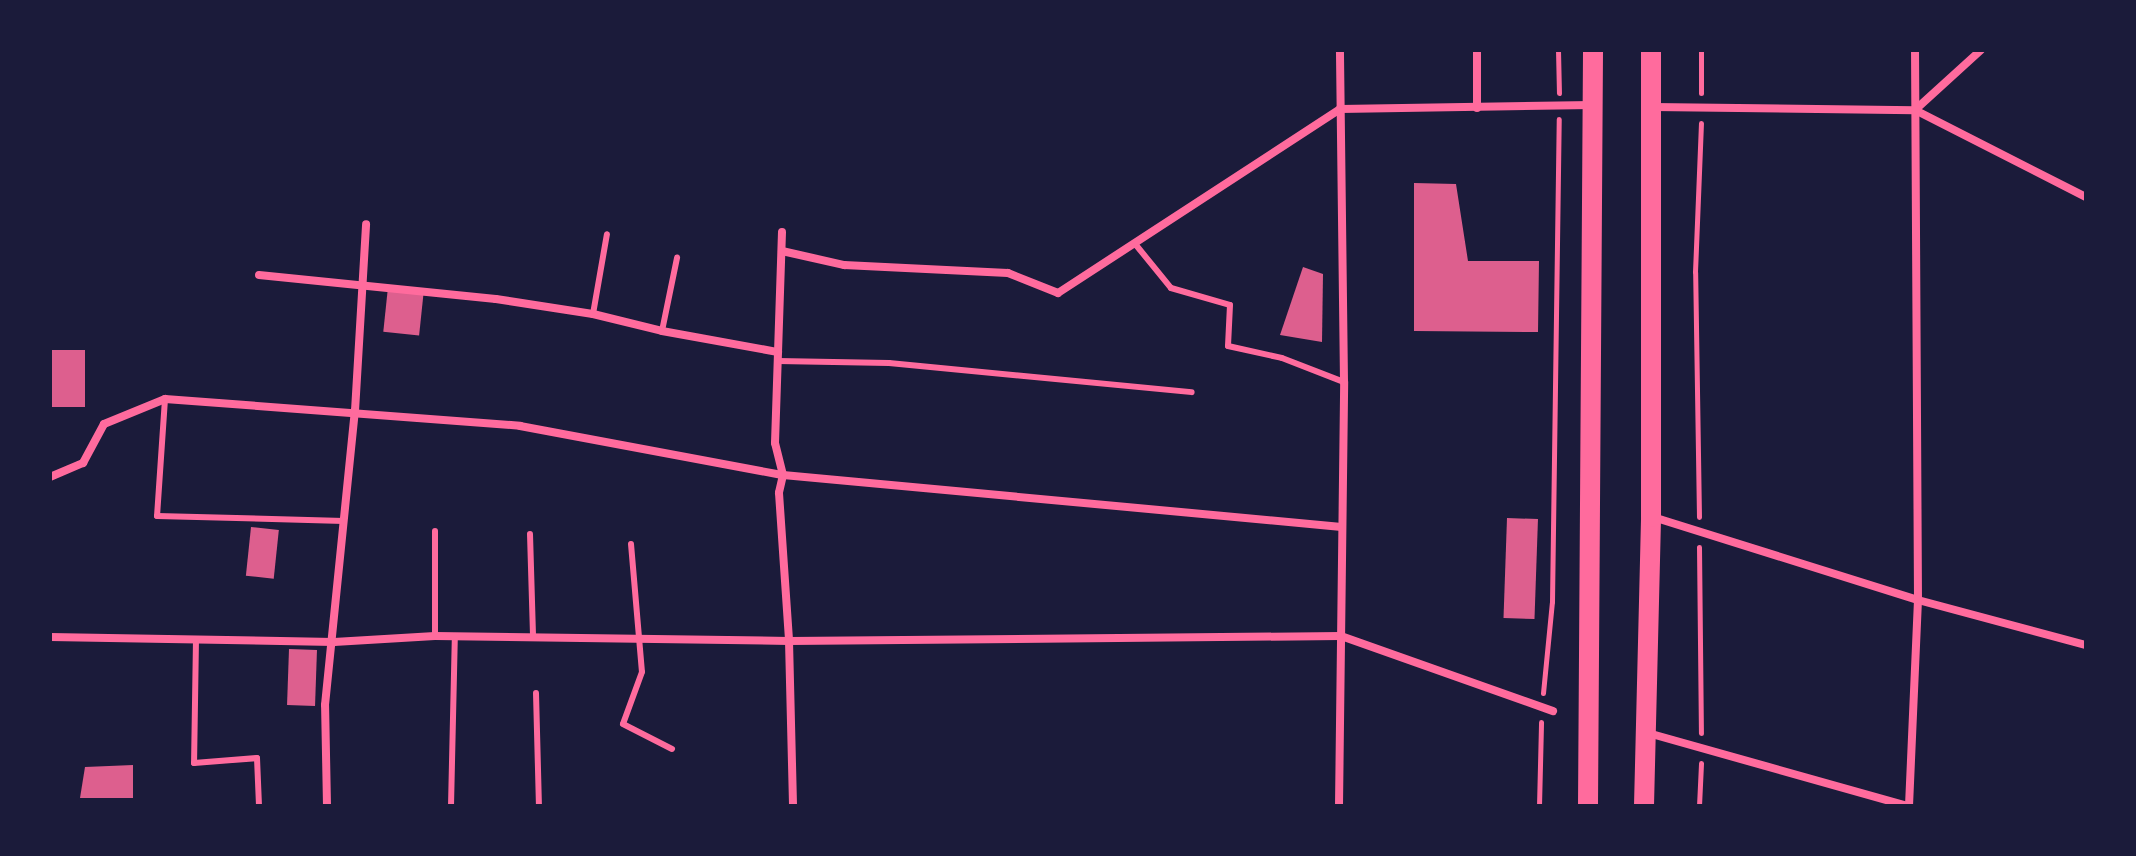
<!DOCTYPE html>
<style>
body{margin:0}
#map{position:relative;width:2136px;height:856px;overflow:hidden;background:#1b1b3a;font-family:Signika,sans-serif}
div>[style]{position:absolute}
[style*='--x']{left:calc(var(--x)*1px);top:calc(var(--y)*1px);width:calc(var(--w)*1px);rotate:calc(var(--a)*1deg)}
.building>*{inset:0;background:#dd5f8e;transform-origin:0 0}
.path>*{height:5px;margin:-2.5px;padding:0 2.5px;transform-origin:2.5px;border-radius:2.5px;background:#ff6b9d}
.service>*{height:6px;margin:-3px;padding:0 3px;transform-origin:3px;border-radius:3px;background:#ff6b9d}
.minor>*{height:8px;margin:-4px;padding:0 4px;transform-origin:4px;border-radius:4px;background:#ff6b9d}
.primary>*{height:20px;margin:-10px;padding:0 10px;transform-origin:10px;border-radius:10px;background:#ff6b9d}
span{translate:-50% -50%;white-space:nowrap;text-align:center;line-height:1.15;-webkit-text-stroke:8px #1b1b3a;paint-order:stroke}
.frame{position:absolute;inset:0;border:52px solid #1b1b3a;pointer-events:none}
</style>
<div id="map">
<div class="building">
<i style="clip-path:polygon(1414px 183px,1456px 184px,1468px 261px,1539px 261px,1538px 332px,1414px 331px)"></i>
<i style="clip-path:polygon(1303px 267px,1323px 274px,1322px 342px,1280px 335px)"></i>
<i style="left:388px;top:287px;width:36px;height:45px;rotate:6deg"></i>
<i style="left:50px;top:350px;width:35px;height:57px"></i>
<i style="left:1507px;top:518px;width:31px;height:100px;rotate:2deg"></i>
<i style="left:251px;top:527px;width:28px;height:49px;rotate:6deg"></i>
<i style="left:289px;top:649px;width:28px;height:56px;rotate:2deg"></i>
<i style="clip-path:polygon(133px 765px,133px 798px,80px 798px,85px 767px)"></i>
</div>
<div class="path">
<i style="--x:1558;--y:50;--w:43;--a:88.7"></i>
<i style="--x:1701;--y:93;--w:43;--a:-90"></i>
<i style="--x:1699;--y:517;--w:245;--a:-90.9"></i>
<i style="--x:1695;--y:272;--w:149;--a:-87.7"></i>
<i style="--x:1699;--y:547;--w:186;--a:89.4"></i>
<i style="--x:1543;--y:693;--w:91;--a:-84.4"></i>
<i style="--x:1552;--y:602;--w:483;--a:-89.2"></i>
<i style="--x:1539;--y:806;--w:84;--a:-88.6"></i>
<i style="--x:1699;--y:806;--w:43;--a:-87.3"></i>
</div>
<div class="service">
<i style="--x:1136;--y:245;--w:55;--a:50.9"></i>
<i style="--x:1171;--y:288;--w:61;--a:16.1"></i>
<i style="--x:1230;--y:305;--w:41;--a:92.8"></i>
<i style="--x:1228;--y:346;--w:55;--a:12.5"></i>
<i style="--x:1282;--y:358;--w:66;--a:21.2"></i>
<i style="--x:593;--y:314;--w:81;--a:-80.1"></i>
<i style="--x:662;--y:331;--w:75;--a:-78.4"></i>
<i style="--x:778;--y:361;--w:111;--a:1"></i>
<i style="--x:889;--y:363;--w:304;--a:5.5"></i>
<i style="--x:165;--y:399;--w:117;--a:93.9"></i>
<i style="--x:157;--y:516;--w:187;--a:1.5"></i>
<i style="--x:530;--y:534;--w:104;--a:88.3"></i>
<i style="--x:631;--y:544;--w:128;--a:85.1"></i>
<i style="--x:642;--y:672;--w:55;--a:110.1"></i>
<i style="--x:623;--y:724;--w:55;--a:27"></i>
<i style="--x:435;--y:636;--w:105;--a:-90"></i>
<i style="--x:196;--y:639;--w:124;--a:90.9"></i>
<i style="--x:194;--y:763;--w:63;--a:-4.5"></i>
<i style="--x:257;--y:758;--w:48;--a:87.6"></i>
<i style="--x:536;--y:693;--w:113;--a:88.5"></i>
<i style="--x:451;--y:806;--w:170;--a:-88.7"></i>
</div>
<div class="minor">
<i style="--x:1477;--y:50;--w:58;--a:90"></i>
<i style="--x:1653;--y:107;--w:262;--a:0.7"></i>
<i style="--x:1915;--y:110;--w:89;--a:-42.3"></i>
<i style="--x:1915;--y:110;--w:192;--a:27"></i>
<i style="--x:782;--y:232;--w:211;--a:91.9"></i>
<i style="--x:775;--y:443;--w:33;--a:76"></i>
<i style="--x:783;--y:475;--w:18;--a:103"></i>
<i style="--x:779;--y:493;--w:148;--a:86.1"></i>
<i style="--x:789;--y:641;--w:165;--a:88.6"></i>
<i style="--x:782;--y:251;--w:64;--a:12.7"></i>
<i style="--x:844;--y:265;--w:164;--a:2.8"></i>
<i style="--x:1008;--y:273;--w:54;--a:21.8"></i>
<i style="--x:1058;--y:293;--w:337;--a:-33.1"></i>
<i style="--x:1340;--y:109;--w:252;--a:-0.9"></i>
<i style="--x:259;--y:275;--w:238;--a:5.8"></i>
<i style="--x:496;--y:299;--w:98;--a:8.8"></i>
<i style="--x:593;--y:314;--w:71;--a:13.8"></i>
<i style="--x:662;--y:331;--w:118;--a:10.3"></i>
<i style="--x:50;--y:477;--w:36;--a:-23"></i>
<i style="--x:83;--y:463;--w:44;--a:-61.7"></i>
<i style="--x:104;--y:424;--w:66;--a:-22.3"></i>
<i style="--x:165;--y:399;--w:356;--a:4.3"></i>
<i style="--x:520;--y:426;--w:268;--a:10.6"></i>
<i style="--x:783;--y:475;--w:561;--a:5.31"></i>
<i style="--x:1653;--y:517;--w:278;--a:17.4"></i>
<i style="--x:1918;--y:600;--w:174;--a:15"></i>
<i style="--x:50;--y:637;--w:284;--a:1"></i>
<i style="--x:334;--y:642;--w:101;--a:-3.4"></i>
<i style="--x:435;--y:636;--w:354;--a:0.8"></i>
<i style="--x:789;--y:641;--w:552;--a:-0.52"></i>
<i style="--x:1341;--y:636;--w:225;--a:19.5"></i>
<i style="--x:1648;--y:733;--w:270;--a:15.7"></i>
<i style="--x:327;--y:806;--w:101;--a:-91.1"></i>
<i style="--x:325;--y:705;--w:296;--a:-84.2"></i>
<i style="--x:355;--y:411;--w:187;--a:-86.6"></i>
<i style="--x:1339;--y:806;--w:424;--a:-89.3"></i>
<i style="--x:1344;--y:382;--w:332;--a:-90.7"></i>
<i style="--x:1909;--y:806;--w:206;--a:-87.5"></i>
<i style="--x:1918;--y:600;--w:550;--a:-90.31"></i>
</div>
<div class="primary">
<i style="--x:1588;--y:806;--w:756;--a:-89.62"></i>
<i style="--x:1644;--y:806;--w:289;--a:-88.6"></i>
<i style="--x:1651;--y:517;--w:467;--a:-90"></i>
</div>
<div class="frame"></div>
</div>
